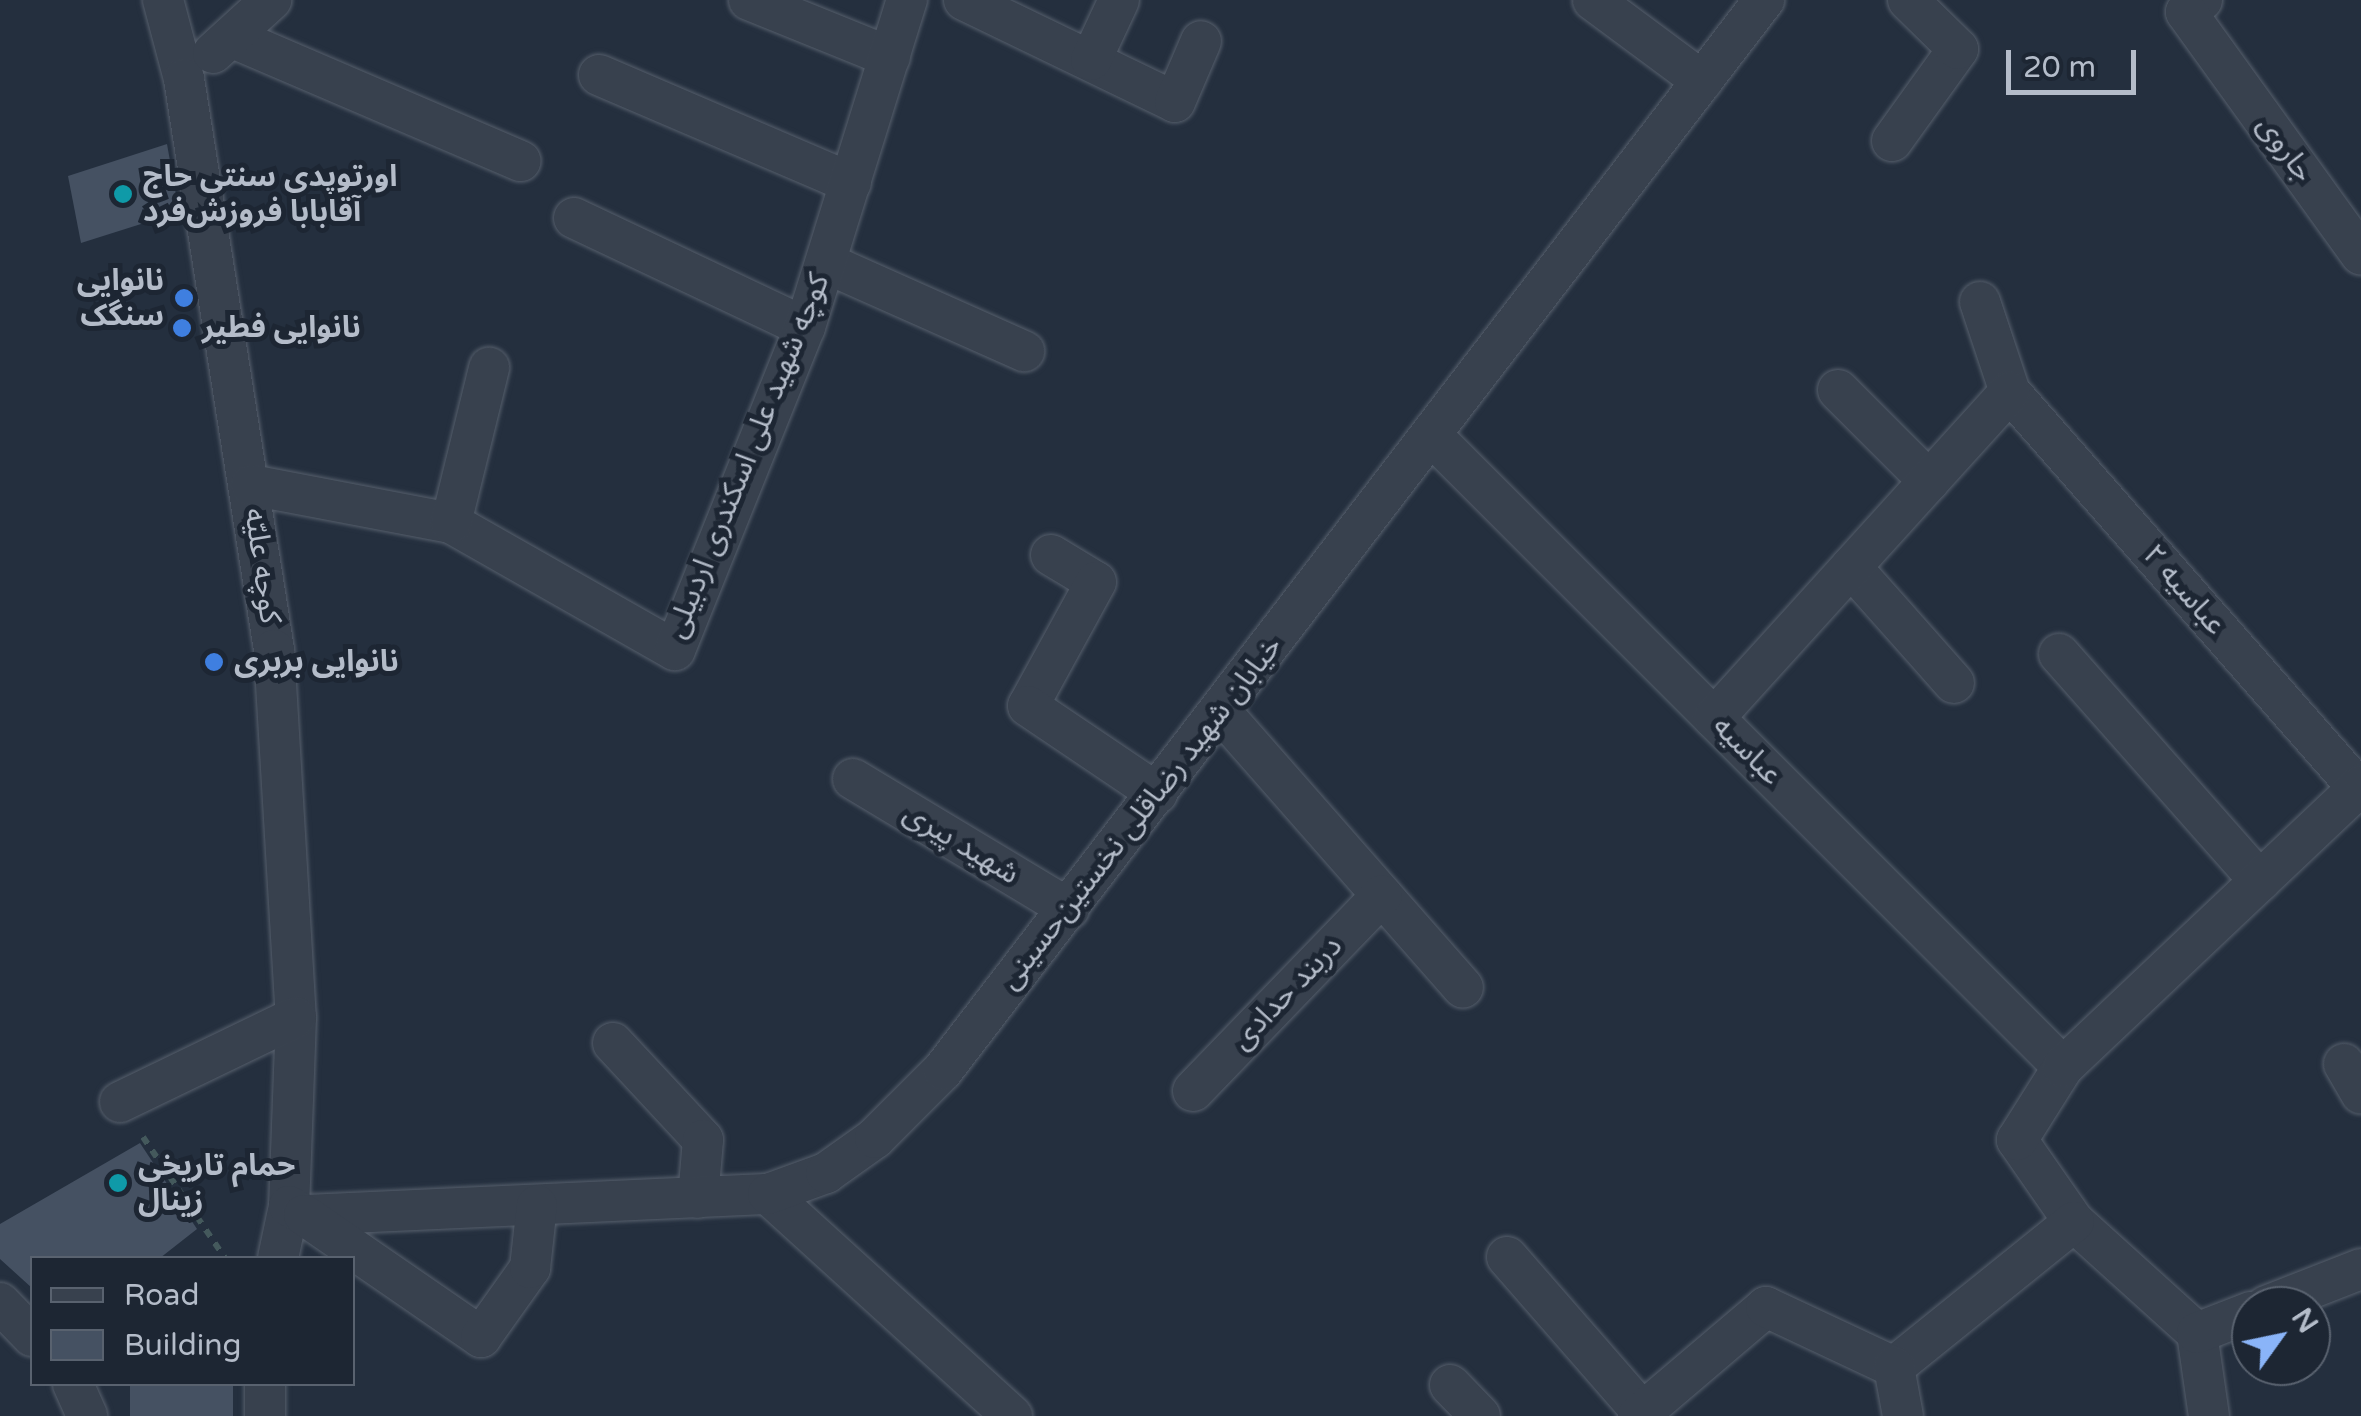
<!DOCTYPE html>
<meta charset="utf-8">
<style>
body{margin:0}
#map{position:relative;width:2361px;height:1416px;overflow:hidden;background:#242f3e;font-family:"Varela Round","Noto Sans Arabic",sans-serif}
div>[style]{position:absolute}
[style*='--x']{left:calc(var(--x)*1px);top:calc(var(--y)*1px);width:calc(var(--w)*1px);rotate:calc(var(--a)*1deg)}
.building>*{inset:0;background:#455162;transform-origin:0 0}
.path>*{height:6px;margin-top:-3px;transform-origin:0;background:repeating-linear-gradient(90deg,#44595c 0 8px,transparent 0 16px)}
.roads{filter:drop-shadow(0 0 2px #565f6c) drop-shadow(0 0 2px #565f6c)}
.minor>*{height:40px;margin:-20px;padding:0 20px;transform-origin:20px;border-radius:20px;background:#38414e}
.dots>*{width:28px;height:28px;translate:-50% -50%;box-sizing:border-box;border:5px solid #1d2633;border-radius:50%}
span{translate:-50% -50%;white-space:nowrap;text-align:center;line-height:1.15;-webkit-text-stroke:10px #1d2633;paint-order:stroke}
.street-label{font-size:30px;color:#b4bcc9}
.poi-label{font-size:30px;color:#b4bcc9;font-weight:700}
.left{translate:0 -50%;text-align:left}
.right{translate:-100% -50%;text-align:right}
.legend{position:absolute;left:30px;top:1256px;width:325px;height:130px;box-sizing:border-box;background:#1d2633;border:2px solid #59626f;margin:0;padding:12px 18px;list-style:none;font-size:30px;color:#b4bcc9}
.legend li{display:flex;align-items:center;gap:20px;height:50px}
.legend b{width:50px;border:2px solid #59626f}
.north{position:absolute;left:2231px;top:1286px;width:100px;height:100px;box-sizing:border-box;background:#1d2633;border:2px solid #59626f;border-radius:50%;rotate:57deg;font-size:28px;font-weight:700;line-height:40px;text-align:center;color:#b4bcc9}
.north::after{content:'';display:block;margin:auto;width:35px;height:45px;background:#8ab4f8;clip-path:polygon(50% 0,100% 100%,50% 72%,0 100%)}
.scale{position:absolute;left:2006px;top:50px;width:130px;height:45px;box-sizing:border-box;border:5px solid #b4bcc9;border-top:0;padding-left:12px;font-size:30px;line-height:35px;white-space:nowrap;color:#b4bcc9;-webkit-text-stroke:8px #1d2633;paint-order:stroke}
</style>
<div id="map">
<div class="building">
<i style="clip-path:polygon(167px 144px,179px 212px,81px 243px,68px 176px)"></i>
<i style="clip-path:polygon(140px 1143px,197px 1229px,160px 1258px,32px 1258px,32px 1288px,0 1259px,0 1224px)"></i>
<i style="left:130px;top:1384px;width:103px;height:34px"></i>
</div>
<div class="path">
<i style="--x:143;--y:1137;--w:146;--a:55.9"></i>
</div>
<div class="roads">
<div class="minor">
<i style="--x:163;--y:0;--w:82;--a:75.1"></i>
<i style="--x:184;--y:79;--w:578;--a:81.04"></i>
<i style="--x:274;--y:650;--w:368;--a:86.6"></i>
<i style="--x:296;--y:1017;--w:189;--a:92.1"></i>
<i style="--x:289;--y:1206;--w:53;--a:101.9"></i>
<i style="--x:749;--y:0;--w:152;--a:22"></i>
<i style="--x:964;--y:0;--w:234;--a:25.8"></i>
<i style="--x:1175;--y:102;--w:66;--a:-66.9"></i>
<i style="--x:1593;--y:0;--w:136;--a:36.6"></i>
<i style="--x:2202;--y:0;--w:20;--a:143"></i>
<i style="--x:2186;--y:12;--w:299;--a:54.2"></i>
<i style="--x:231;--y:37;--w:315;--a:23.2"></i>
<i style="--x:213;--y:53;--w:79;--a:-42.4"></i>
<i style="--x:1091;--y:60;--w:66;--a:-65"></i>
<i style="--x:599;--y:75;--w:274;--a:23.2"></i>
<i style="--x:1892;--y:141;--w:113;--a:-54.3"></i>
<i style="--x:1958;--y:49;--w:70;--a:-135.6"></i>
<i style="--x:574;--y:218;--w:255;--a:25.3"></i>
<i style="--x:826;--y:263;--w:217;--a:24"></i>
<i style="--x:1980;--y:302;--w:95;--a:71.6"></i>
<i style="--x:2010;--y:392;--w:527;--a:48.69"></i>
<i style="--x:1838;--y:390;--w:129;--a:45"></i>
<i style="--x:1431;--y:435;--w:894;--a:45"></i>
<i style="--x:251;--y:485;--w:204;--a:10.8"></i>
<i style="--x:451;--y:523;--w:257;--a:29.6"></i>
<i style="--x:675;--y:650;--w:348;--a:-68.1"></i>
<i style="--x:805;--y:327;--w:343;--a:-72.7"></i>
<i style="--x:451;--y:523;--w:160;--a:-76.2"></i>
<i style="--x:1051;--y:555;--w:52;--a:31"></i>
<i style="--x:1096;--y:582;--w:141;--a:118.7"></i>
<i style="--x:1028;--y:706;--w:156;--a:34"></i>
<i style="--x:1851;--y:567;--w:155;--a:48.4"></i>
<i style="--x:2059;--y:654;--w:303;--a:48.5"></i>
<i style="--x:1220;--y:711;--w:368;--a:48.7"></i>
<i style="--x:1714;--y:718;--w:440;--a:-47.8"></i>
<i style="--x:853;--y:779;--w:252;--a:31"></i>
<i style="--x:613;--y:1043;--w:132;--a:47.1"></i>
<i style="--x:703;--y:1140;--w:58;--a:94.9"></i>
<i style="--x:2344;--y:1064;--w:34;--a:60"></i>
<i style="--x:1193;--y:1091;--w:272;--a:-46"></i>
<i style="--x:120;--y:1102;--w:195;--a:-25.8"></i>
<i style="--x:768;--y:1194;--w:330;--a:42.3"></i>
<i style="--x:289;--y:1206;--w:17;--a:31"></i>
<i style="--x:304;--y:1215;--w:464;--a:-2.6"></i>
<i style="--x:768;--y:1194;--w:62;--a:-19.9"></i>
<i style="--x:826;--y:1173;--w:60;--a:-35.5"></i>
<i style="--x:875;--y:1138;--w:96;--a:-45"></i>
<i style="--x:943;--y:1070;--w:1349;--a:-52.5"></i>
<i style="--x:304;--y:1215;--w:215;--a:34.6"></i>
<i style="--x:481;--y:1337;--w:85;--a:-54.6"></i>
<i style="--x:530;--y:1268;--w:63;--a:-83.7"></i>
<i style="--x:1507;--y:1257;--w:206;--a:48.9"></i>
<i style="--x:0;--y:1303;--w:46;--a:45.9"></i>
<i style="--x:2266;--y:1306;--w:102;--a:-21.3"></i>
<i style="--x:2197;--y:1333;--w:166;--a:-137.9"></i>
<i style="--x:2074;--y:1222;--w:100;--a:-124.8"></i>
<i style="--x:2017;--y:1140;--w:86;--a:-57.8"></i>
<i style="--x:2063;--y:1067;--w:410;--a:-43.4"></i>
<i style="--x:2197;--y:1333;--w:84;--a:81.8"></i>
<i style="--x:2197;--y:1333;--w:58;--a:-21.3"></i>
<i style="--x:1894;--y:1367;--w:231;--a:-38.9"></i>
<i style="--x:73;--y:1384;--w:35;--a:66"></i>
<i style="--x:265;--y:1384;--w:32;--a:90"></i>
<i style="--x:1450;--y:1385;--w:43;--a:45.9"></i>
<i style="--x:1638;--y:1416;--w:168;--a:-40.4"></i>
<i style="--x:1766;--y:1307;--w:141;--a:25.1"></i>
<i style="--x:1894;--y:1367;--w:50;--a:79.6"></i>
</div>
</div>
<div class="dots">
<i style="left:123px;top:194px;background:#0f9aa8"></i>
<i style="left:184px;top:298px;background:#3f7fe0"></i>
<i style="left:182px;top:328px;background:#3f7fe0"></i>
<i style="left:214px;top:662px;background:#3f7fe0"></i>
<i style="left:118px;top:1183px;background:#0f9aa8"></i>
</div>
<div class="street-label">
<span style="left:2285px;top:149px;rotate:54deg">جاروی</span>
<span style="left:748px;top:456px;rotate:-68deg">کوچه شهید علی اسکندری اردبیلی</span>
<span style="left:262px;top:566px;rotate:82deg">کوچه علیّه</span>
<span style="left:2184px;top:590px;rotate:49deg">عباسیه ۲</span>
<span style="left:1747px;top:751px;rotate:45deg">عباسیه</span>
<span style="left:1141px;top:813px;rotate:-52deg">خیابان شهید رضاقلی نخستین‌حسینی</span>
<span style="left:961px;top:844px;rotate:31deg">شهید پیری</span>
<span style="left:1287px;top:993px;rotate:-46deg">دربند حدادی</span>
</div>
<div class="poi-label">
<span class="left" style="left:143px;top:194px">اورتوپدی سنتی حاج<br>آقابابا فروزش‌فرد</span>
<span class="right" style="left:164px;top:298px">نانوایی<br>سنگک</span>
<span class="left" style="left:202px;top:328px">نانوایی فطیر</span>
<span class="left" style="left:234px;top:662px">نانوایی بربری</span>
<span class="left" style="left:138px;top:1183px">حمام تاریخی<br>زینال</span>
</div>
<ul class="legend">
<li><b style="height:12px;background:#38414e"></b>Road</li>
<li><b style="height:28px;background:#455162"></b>Building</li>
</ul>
<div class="north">N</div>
<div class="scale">20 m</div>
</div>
